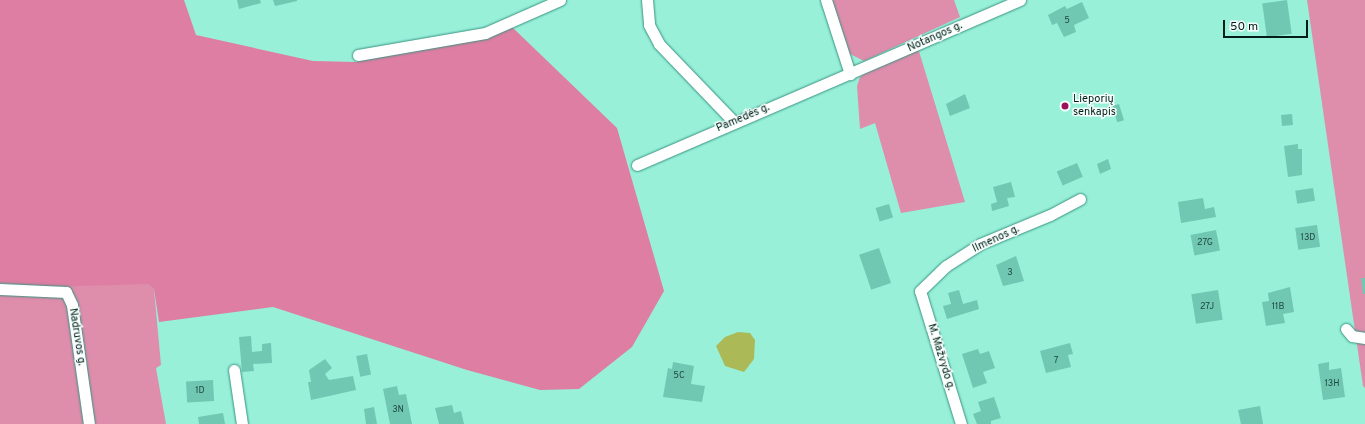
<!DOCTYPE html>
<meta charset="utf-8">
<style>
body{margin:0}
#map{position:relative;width:1365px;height:424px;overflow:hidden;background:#98f0d9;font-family:Overpass,sans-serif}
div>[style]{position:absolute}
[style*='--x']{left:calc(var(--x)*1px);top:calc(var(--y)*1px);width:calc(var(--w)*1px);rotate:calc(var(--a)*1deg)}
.green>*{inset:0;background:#de8dab}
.forest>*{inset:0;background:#dd7ea2}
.water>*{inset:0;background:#abba57}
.building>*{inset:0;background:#70c7b2;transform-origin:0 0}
.roads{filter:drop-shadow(0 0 1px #399380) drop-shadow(0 0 1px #399380)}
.minor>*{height:11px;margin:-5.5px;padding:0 5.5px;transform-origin:5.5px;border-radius:5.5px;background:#fff}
.dots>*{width:11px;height:11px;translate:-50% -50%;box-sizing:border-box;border:2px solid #f6fffc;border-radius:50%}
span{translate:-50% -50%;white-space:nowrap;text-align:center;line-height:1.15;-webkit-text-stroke:3px #f6fffc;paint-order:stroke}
.number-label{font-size:9px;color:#1e483e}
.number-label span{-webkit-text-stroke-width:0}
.street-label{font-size:11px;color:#021e18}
.poi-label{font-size:11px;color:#021e18}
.left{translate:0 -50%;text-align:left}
.scale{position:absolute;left:1223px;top:20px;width:85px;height:18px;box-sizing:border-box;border:2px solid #021e18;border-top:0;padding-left:5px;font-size:12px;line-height:14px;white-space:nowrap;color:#021e18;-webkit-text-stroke:3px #f6fffc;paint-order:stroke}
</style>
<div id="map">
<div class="green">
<i style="clip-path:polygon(831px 0,954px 0,960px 17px,864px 61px,848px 53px)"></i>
<i style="clip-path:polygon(1307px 0,1365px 0,1365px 388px,1363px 386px)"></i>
<i style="clip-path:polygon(918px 48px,965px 202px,901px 213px,875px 123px,860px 129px,857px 86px,860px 77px,867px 72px)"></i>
<i style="clip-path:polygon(0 283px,47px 287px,138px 283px,147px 284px,154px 289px,161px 365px,156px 368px,166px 424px,0 424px)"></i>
</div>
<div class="forest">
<i style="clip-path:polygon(0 0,184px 0,196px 35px,313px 61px,356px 62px,512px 27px,617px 128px,664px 291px,632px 347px,579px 389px,540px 390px,467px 370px,273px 307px,159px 322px,154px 289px,147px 284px,47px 287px,0 283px)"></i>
</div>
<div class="water">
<i style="clip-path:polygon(738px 332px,750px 333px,755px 340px,754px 359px,744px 372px,725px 366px,716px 346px,725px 337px)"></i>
</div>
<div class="building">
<i style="clip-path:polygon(237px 0,260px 0,261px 3px,239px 9px)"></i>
<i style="clip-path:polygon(273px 0,297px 0,297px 1px,275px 6px)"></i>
<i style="left:1287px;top:0;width:34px;height:25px;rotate:82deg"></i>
<i style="clip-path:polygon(1082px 2px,1089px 18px,1074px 25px,1076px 32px,1064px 37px,1057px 23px,1052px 25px,1048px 15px,1065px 6px,1067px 9px)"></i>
<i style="clip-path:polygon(965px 94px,970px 108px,950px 116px,946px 104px)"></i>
<i style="left:1119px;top:104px;width:17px;height:7px;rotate:73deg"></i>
<i style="left:1292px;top:114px;width:11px;height:11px;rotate:85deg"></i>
<i style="clip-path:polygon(1298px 144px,1298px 149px,1302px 149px,1302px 175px,1288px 177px,1284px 146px)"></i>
<i style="clip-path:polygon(1108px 159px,1111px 169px,1100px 174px,1097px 164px)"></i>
<i style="left:1077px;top:163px;width:15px;height:22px;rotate:67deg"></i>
<i style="clip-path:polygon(1011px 182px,1015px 197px,1007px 198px,1009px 206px,992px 211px,991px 204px,997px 202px,993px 187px)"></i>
<i style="left:1313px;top:188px;width:13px;height:18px;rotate:81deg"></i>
<i style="clip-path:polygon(1203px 198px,1205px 209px,1214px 207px,1216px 217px,1181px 223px,1178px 202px)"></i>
<i style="left:889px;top:204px;width:14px;height:14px;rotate:73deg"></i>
<i style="left:1317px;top:225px;width:22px;height:22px;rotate:82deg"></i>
<i style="left:1216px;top:230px;width:21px;height:26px;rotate:79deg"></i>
<i style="left:879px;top:248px;width:37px;height:21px;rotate:71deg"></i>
<i style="clip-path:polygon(1016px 256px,1024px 281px,1003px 286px,996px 265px)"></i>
<i style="clip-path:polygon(1361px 278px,1365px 278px,1365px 294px,1363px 294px)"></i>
<i style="clip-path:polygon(1290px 287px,1294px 312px,1283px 314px,1285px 323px,1266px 326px,1262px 302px,1269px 301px,1268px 293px)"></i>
<i style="clip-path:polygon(959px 290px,963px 304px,977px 300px,979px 309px,947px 319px,943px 306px,951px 304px,948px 293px)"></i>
<i style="left:1218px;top:290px;width:30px;height:27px;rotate:81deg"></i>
<i style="clip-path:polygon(251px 336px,252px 352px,262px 351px,262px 344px,271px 343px,272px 363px,253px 364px,254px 371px,242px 372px,239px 337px)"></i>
<i style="clip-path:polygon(1070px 343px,1073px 354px,1068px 355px,1071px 367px,1046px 373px,1040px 351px)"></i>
<i style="clip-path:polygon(978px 349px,980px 354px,989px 351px,995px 368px,983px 372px,987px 383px,973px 388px,962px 354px)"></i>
<i style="left:367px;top:354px;width:21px;height:11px;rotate:79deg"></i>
<i style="clip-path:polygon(325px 359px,332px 368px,325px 374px,329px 380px,353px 376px,356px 390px,311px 400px,308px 382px,311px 382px,309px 370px)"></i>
<i style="clip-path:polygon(673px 362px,694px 366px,691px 384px,705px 386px,702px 402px,663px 397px,668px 368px,672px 369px)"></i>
<i style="clip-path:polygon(1329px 362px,1329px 370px,1341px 368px,1345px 397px,1323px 400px,1318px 364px)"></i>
<i style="left:213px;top:380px;width:21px;height:27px;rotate:87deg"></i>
<i style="clip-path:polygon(397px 386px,399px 395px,406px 394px,412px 424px,390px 424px,383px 389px)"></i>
<i style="clip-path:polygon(994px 397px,1001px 418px,991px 421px,991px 424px,977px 424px,973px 414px,981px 411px,978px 402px)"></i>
<i style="clip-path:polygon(452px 405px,454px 413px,461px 411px,464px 424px,439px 424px,435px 408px)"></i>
<i style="clip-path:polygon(1260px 406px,1263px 424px,1241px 424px,1238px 410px)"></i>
<i style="clip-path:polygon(374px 407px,377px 424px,366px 424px,364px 409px)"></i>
<i style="clip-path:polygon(223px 413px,225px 424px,199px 424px,198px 417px)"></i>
</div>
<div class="roads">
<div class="minor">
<i style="--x:647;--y:0;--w:25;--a:85"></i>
<i style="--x:649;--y:25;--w:21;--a:62"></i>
<i style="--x:659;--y:44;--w:108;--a:46.1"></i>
<i style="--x:826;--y:0;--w:78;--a:72"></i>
<i style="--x:358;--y:55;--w:129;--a:-9.8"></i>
<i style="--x:485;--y:33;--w:82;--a:-23.7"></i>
<i style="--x:637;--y:165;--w:417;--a:-23.3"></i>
<i style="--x:0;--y:289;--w:66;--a:2.6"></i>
<i style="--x:66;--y:292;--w:14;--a:65"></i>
<i style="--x:72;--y:305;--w:120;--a:81.9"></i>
<i style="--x:1346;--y:329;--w:9;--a:49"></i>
<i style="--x:1352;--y:336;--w:13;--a:9"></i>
<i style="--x:234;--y:370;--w:55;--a:81.6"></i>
<i style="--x:961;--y:424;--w:139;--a:-107.1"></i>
<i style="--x:920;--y:291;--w:36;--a:-44"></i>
<i style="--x:946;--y:266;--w:40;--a:-32.9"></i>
<i style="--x:980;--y:244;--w:76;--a:-22.5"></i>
<i style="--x:1050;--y:215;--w:34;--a:-28"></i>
</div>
</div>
<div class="dots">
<i style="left:1065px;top:106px;background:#9e0f5b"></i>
</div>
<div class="number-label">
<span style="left:1067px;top:21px">5</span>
<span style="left:1308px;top:238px">13D</span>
<span style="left:1205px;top:243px">27G</span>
<span style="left:1010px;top:273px">3</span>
<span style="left:1207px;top:307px">27J</span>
<span style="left:1278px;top:307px">11B</span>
<span style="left:1056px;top:361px">7</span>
<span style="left:679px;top:376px">5C</span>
<span style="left:1332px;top:384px">13H</span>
<span style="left:200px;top:391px">1D</span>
<span style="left:398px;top:410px">3N</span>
</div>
<div class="street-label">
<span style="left:935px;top:37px;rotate:-24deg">Notangos g.</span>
<span style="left:743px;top:118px;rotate:-23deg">Pamedės g.</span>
<span style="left:996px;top:239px;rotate:-25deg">Ilmenos g.</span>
<span style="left:77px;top:337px;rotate:81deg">Nadruvos g.</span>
<span style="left:941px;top:357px;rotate:73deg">M. Mažvydo g.</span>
</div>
<div class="poi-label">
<span class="left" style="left:1073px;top:106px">Lieporių<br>senkapis</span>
</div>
<div class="scale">50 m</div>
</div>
